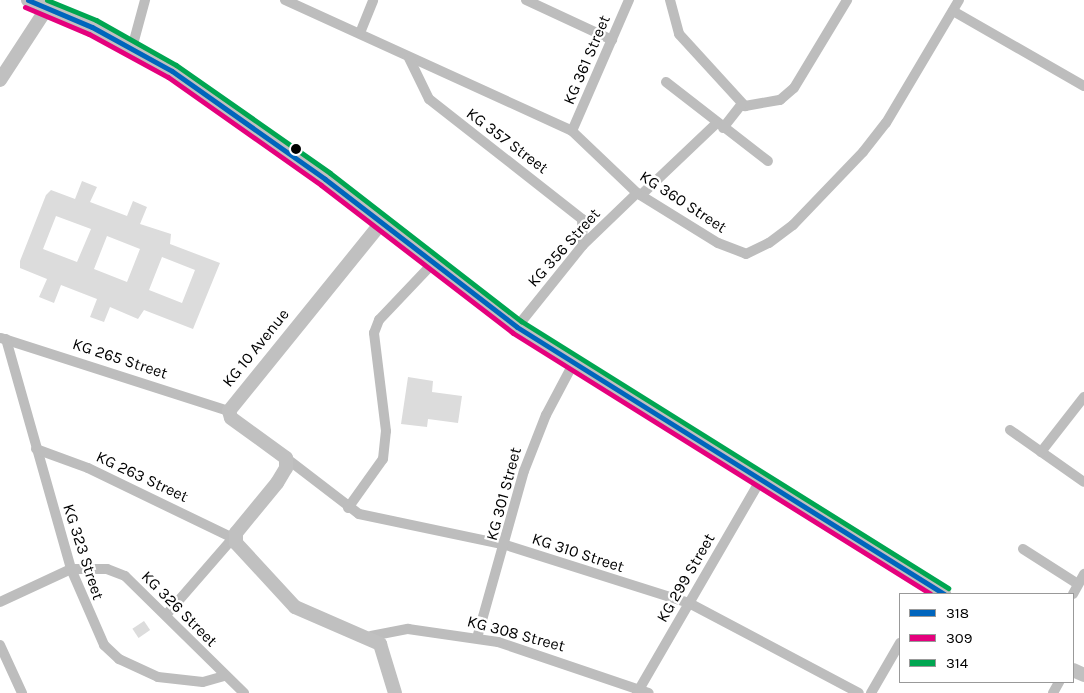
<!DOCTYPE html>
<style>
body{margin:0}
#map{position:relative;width:1084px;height:693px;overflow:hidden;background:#fff;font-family:Karla,sans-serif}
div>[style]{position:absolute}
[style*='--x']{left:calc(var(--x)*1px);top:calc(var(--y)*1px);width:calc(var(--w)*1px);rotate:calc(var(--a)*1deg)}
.building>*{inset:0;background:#dcdcdc;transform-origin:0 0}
.street>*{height:10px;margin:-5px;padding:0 5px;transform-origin:5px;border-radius:5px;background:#bdbdbd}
.secondary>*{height:14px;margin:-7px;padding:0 7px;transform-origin:7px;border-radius:7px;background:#c0c0c0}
.bus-1>*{height:5px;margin:-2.5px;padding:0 2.5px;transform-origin:2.5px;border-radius:2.5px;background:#0065bd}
.bus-2>*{height:5px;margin:-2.5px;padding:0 2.5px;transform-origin:2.5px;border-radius:2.5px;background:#e5007d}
.bus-3>*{height:5px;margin:-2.5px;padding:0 2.5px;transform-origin:2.5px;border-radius:2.5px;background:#00a651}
.dots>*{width:14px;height:14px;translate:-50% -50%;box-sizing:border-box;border:2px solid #fff;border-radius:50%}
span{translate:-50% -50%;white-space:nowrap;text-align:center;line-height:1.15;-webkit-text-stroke:4.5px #fff;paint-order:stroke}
.street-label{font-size:16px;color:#000}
.legend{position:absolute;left:899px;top:593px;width:175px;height:90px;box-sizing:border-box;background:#fff;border:1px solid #999;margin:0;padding:6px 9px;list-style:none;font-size:15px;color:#000}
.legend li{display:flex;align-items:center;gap:10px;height:25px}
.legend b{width:25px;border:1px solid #999}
</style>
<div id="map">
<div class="building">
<i style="clip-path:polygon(evenodd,82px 181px,97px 187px,90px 202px,127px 216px,133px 201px,147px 207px,140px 224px,171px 234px,170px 244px,220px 263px,193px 329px,144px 310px,138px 319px,110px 307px,104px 322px,90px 317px,97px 299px,61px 285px,54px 303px,39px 297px,47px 279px,20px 268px,20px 261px,46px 195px,51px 190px,75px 199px,82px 181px,56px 216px,91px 229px,77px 262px,43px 249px,56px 216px,82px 181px,107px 236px,140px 249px,127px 282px,94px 269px,107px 236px,82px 181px,162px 257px,195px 270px,182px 303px,149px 290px,162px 257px)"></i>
<i style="clip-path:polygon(408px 377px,433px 381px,432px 392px,462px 396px,458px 423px,428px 419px,427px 427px,401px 424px)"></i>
<i style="left:144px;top:621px;width:11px;height:14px;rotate:56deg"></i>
</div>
<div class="street">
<i style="--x:285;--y:0;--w:315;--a:24.5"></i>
<i style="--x:572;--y:131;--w:90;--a:43.6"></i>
<i style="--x:637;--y:193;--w:95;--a:31.7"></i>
<i style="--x:718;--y:243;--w:30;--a:21"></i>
<i style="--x:746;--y:254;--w:25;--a:-26"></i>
<i style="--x:769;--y:243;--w:30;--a:-37"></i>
<i style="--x:793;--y:225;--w:101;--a:-46.2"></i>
<i style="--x:863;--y:152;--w:37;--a:-52"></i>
<i style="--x:886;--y:123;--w:143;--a:-59.3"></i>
<i style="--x:526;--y:0;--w:95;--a:24.9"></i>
<i style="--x:670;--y:0;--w:35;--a:75"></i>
<i style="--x:679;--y:34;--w:98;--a:47.5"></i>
<i style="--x:745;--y:106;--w:36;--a:-10"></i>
<i style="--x:780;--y:100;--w:18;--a:-41"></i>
<i style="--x:794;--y:88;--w:103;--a:-58.9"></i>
<i style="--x:953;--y:11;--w:151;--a:29.8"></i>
<i style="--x:360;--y:33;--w:35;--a:-68"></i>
<i style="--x:132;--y:48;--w:50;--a:-74.8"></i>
<i style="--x:409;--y:58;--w:46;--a:64"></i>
<i style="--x:429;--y:99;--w:194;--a:38.1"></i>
<i style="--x:582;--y:219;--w:26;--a:88"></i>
<i style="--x:666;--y:82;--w:129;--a:37.8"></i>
<i style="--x:723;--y:128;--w:31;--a:-52"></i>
<i style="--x:572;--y:131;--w:143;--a:-66.5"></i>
<i style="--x:641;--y:195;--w:105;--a:-43.5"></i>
<i style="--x:517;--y:327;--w:105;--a:-51.2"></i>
<i style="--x:583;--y:245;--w:75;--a:-43.9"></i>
<i style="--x:1;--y:338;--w:239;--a:17.8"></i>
<i style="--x:6;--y:339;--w:239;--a:74.2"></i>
<i style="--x:71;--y:569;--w:83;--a:66.5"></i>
<i style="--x:104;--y:645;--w:21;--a:43"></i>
<i style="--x:119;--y:659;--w:43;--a:24.8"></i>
<i style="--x:158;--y:677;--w:45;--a:6.3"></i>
<i style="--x:203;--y:682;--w:22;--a:-16"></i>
<i style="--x:1010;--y:430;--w:90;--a:35.1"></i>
<i style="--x:36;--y:449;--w:55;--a:20.1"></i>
<i style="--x:88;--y:468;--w:161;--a:25.8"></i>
<i style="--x:233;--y:538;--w:102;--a:131"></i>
<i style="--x:1041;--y:452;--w:70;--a:-52"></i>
<i style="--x:286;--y:458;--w:92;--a:37.5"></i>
<i style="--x:359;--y:514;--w:150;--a:11.9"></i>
<i style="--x:506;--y:545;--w:192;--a:17.6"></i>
<i style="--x:689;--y:603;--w:192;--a:27.9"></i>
<i style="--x:348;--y:508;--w:60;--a:-54.5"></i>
<i style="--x:383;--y:459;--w:28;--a:-84"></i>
<i style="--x:386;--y:431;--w:99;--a:-97"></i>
<i style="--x:374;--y:333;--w:14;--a:-69"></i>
<i style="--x:379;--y:320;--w:80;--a:-46.5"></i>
<i style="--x:1023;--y:549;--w:65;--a:32.5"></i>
<i style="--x:1073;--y:594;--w:23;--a:-61"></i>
<i style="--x:0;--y:602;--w:78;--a:-24.9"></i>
<i style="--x:71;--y:569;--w:36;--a:0"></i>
<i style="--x:107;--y:569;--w:19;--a:21"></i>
<i style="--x:125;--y:576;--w:167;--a:44.5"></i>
<i style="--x:371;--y:636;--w:38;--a:-11"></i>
<i style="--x:408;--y:629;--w:91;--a:8.2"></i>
<i style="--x:498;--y:642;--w:159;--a:18.7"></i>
<i style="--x:477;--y:638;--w:173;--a:-74.3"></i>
<i style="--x:524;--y:471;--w:60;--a:-68.6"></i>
<i style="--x:546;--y:415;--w:58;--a:-62.1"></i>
<i style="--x:0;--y:645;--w:53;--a:65.4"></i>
<i style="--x:637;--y:693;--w:247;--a:-59.9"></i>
<i style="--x:871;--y:693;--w:58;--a:-59.9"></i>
<i style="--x:1053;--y:693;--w:13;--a:-61"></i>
</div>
<div class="secondary">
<i style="--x:28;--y:0;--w:69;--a:22.9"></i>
<i style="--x:92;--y:27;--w:91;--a:28.8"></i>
<i style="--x:172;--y:71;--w:187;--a:35.2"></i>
<i style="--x:325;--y:179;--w:242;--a:37.6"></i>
<i style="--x:517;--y:327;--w:504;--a:32.02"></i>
<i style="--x:0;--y:80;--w:86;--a:-56.9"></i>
<i style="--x:382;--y:222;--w:243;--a:129"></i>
<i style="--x:229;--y:411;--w:7;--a:74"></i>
<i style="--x:231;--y:418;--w:68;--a:36"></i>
<i style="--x:286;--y:458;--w:10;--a:90"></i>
<i style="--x:286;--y:468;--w:17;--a:121"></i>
<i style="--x:277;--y:483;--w:65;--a:129.4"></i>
<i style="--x:236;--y:533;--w:10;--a:90"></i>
<i style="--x:236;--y:543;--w:87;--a:47.3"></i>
<i style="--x:295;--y:607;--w:93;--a:23.5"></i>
<i style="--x:380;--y:644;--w:51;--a:73"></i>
<i style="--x:1073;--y:670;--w:12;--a:24"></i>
</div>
<div class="bus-1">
<i style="--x:28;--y:0;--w:69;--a:22.9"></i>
<i style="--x:92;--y:27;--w:91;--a:28.8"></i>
<i style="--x:172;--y:71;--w:187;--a:35.2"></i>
<i style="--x:325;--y:179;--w:242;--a:37.6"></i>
<i style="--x:517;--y:327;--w:504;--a:32.02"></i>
</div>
<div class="bus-2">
<i style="--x:25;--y:7;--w:69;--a:22.9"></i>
<i style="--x:89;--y:34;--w:90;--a:28.6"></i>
<i style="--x:168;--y:77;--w:187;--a:35.2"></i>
<i style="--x:321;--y:185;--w:242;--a:37.6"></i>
<i style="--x:513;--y:333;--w:492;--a:32"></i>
</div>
<div class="bus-3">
<i style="--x:47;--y:0;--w:53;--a:22.2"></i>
<i style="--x:96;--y:20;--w:92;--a:29.4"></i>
<i style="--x:176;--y:65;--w:188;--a:35"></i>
<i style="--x:330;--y:173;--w:242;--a:37.8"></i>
<i style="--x:521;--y:321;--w:504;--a:32.02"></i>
</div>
<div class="dots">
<i style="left:296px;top:149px;background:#000"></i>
</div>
<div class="street-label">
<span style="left:587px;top:60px;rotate:-67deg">KG 361 Street</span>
<span style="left:507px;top:141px;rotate:37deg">KG 357 Street</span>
<span style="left:683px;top:202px;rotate:33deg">KG 360 Street</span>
<span style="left:564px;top:248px;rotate:-48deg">KG 356 Street</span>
<span style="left:256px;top:348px;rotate:-51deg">KG 10 Avenue</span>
<span style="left:120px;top:359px;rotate:18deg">KG 265 Street</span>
<span style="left:142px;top:477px;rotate:25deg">KG 263 Street</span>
<span style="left:504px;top:494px;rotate:-75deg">KG 301 Street</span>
<span style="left:83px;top:552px;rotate:72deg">KG 323 Street</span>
<span style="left:578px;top:553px;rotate:18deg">KG 310 Street</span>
<span style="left:686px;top:578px;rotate:-60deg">KG 299 Street</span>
<span style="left:179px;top:609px;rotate:45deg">KG 326 Street</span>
<span style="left:516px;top:634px;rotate:15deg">KG 308 Street</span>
</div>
<ul class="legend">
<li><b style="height:6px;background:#0065bd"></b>318</li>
<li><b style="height:6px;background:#e5007d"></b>309</li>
<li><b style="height:6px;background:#00a651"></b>314</li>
</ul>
</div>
